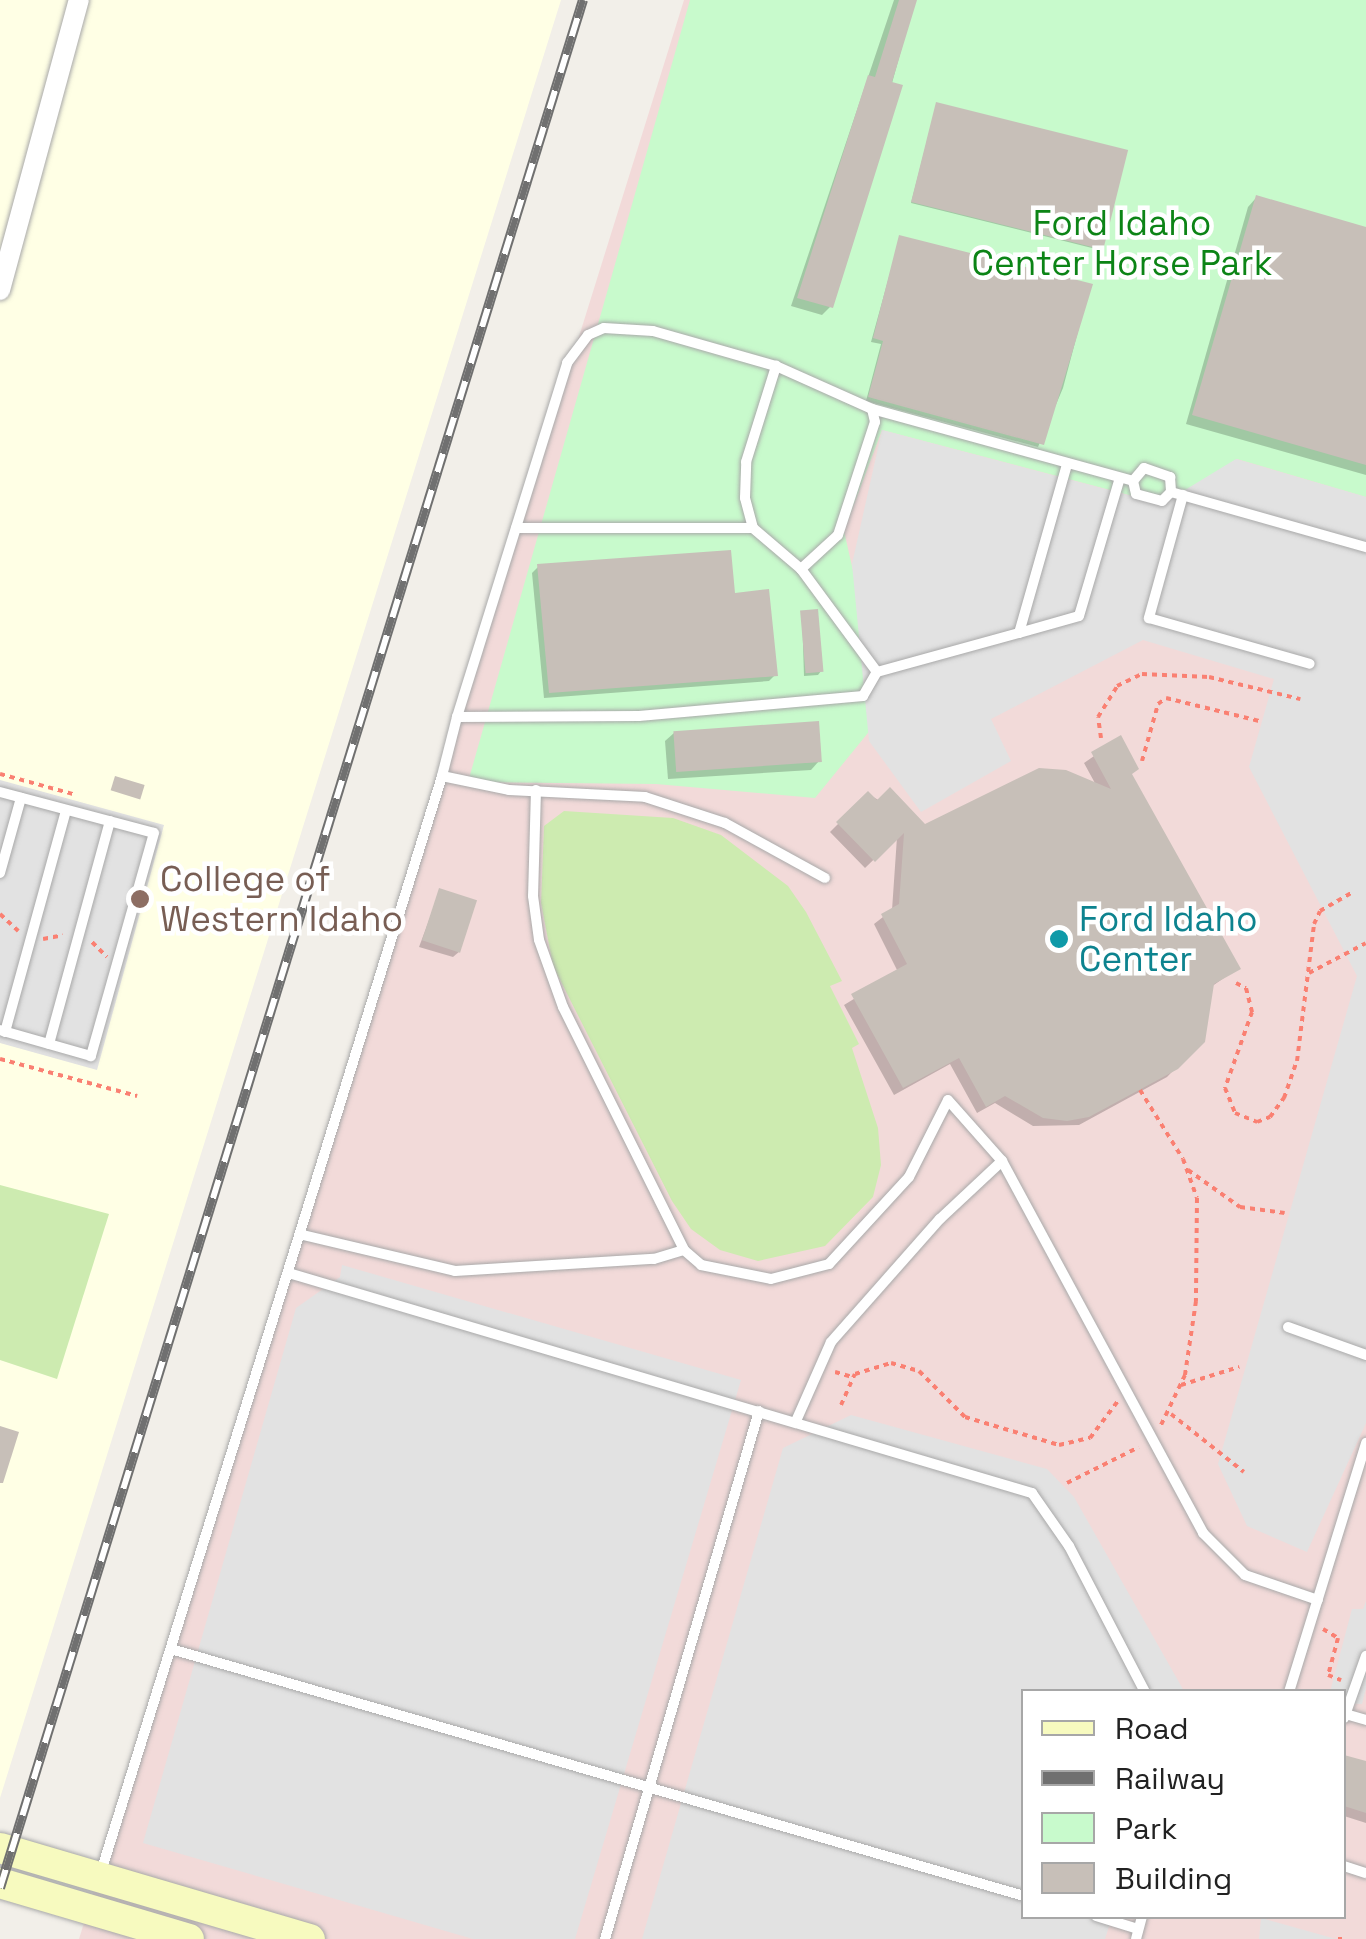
<!DOCTYPE html>
<style>
body{margin:0}
#map{position:relative;width:1366px;height:1939px;overflow:hidden;background:#f2efe9;font-family:"Space Grotesk",sans-serif}
div>[style]{position:absolute}
[style*='--x']{left:calc(var(--x)*1px);top:calc(var(--y)*1px);width:calc(var(--w)*1px);rotate:calc(var(--a)*1deg)}
.commercial>*{inset:0;background:#f2dad9}
.education>*{inset:0;background:#ffffe5}
.grass>*{inset:0;background:#cdebb0}
.park>*{inset:0;background:#c8facc}
.parking>*{inset:0;background:#e2e2e2}
.shadow>*{inset:0;background:#0003}
.building>*{inset:0;background:#c7bfb8;transform-origin:0 0}
.path>*{height:4px;margin-top:-2px;transform-origin:0;background:repeating-linear-gradient(90deg,#fa8072 0 5px,transparent 0 10px)}
.roads{filter:drop-shadow(0 0 2px #a9a9a9) drop-shadow(0 0 2px #a9a9a9)}
.service>*{height:10px;margin:-5px;padding:0 5px;transform-origin:5px;border-radius:5px;background:#fff}
.minor>*{height:20px;margin:-10px;padding:0 10px;transform-origin:10px;border-radius:10px;background:#fff}
.secondary>*{height:30px;margin:-15px;padding:0 15px;transform-origin:15px;border-radius:15px;background:#f7fabf}
.rail>*{height:10px;margin-top:-5px;transform-origin:0;background:repeating-linear-gradient(90deg,#fff 0 19px,#707070 0 38px);box-sizing:border-box;border-block:2px solid #707070}
.dots>*{width:28px;height:28px;translate:-50% -50%;box-sizing:border-box;border:5px solid #fff;border-radius:50%}
span{translate:-50% -50%;white-space:nowrap;text-align:center;line-height:1.15;-webkit-text-stroke:9px #fff;paint-order:stroke}
.park-label{font-size:35px;color:#0c8416}
.education-label{font-size:35px;color:#785e54}
.left{translate:0 -50%;text-align:left}
.culture-label{font-size:35px;color:#0d838f}
.legend{position:absolute;left:1021px;top:1689px;width:325px;height:230px;box-sizing:border-box;background:#fff;border:2px solid #a7a7a7;margin:0;padding:12px 18px;list-style:none;font-size:30px;color:#222}
.legend li{display:flex;align-items:center;gap:20px;height:50px}
.legend b{width:50px;border:2px solid #a7a7a7}
</style>
<div id="map">
<div class="commercial">
<i style="clip-path:polygon(evenodd,684px 0,1366px 0,1366px 1939px,79px 1939px,684px 0,1024px 1692px,1344px 1692px,1344px 1916px,1024px 1916px,1024px 1692px)"></i>
</div>
<div class="education">
<i style="clip-path:polygon(0 0,561px 0,0 1798px)"></i>
</div>
<div class="grass">
<i style="clip-path:polygon(564px 811px,673px 818px,721px 835px,788px 886px,806px 912px,842px 981px,830px 986px,859px 1044px,852px 1048px,878px 1128px,881px 1165px,873px 1197px,825px 1246px,758px 1261px,720px 1250px,691px 1229px,672px 1201px,553px 966px,541px 903px,544px 826px)"></i>
<i style="clip-path:polygon(0 1185px,109px 1214px,57px 1379px,0 1360px)"></i>
</div>
<div class="park">
<i style="clip-path:polygon(690px 0,1366px 0,1366px 497px,1237px 459px,1163px 504px,882px 430px,844px 531px,885px 712px,815px 798px,656px 784px,468px 782px)"></i>
</div>
<div class="parking">
<i style="clip-path:polygon(882px 430px,1162px 504px,1236px 459px,1366px 497px,1366px 1423px,1307px 1552px,1247px 1526px,1218px 1464px,1357px 976px,1249px 767px,1274px 679px,1143px 640px,991px 719px,1011px 761px,921px 812px,869px 741px,852px 564px)"></i>
<i style="clip-path:polygon(0 780px,164px 825px,97px 1070px,0 1043px)"></i>
<i style="clip-path:polygon(342px 1265px,741px 1380px,575px 1939px,473px 1939px,143px 1843px,296px 1308px,340px 1277px)"></i>
<i style="clip-path:polygon(851px 1415px,1047px 1469px,1074px 1497px,1184px 1691px,1024px 1692px,1024px 1916px,1112px 1917px,1105px 1939px,642px 1939px,783px 1448px)"></i>
<i style="clip-path:polygon(1366px 1601px,1366px 1688px,1362px 1704px,1344px 1703px,1344px 1692px,1330px 1692px,1352px 1609px,1363px 1609px)"></i>
<i style="clip-path:polygon(1261px 1918px,1336px 1939px,1259px 1939px)"></i>
</div>
<div class="shadow">
<i style="clip-path:polygon(894px 0,915px 0,830px 307px,822px 315px,791px 306px)"></i>
<i style="clip-path:polygon(936px 106px,1100px 250px,911px 203px)"></i>
<i style="clip-path:polygon(1256px 198px,1366px 230px,1366px 475px,1186px 424px,1248px 207px)"></i>
<i style="clip-path:polygon(900px 237px,1090px 286px,1063px 388px,1038px 447px,866px 401px,881px 344px,871px 342px)"></i>
<i style="clip-path:polygon(538px 567px,775px 675px,769px 681px,544px 698px,532px 573px)"></i>
<i style="clip-path:polygon(802px 613px,821px 671px,818px 675px,804px 676px)"></i>
<i style="clip-path:polygon(674px 733px,819px 761px,811px 770px,668px 779px,665px 741px)"></i>
<i style="clip-path:polygon(1120px 738px,1130px 775px,1238px 968px,1211px 987px,1202px 1041px,1167px 1077px,1079px 1125px,1033px 1126px,995px 1103px,977px 1113px,950px 1064px,894px 1095px,844px 1005px,898px 972px,874px 924px,892px 910px,897px 837px,865px 868px,830px 832px,868px 794px,925px 827px,1096px 785px,1084px 763px)"></i>
<i style="clip-path:polygon(440px 891px,460px 951px,453px 957px,419px 947px)"></i>
<i style="clip-path:polygon(1344px 1757px,1366px 1764px,1366px 1823px,1344px 1816px)"></i>
</div>
<div class="building">
<i style="clip-path:polygon(899px 0,917px 0,892px 82px,903px 85px,833px 308px,797px 298px,868px 75px,875px 77px)"></i>
<i style="left:936px;top:102px;width:198px;height:103px;rotate:14deg"></i>
<i style="clip-path:polygon(1256px 195px,1366px 227px,1366px 465px,1192px 415px)"></i>
<i style="clip-path:polygon(899px 235px,1093px 284px,1044px 445px,868px 397px,883px 341px,873px 338px)"></i>
<i style="clip-path:polygon(731px 550px,735px 593px,769px 589px,778px 676px,549px 693px,537px 564px)"></i>
<i style="left:818px;top:609px;width:63px;height:18px;rotate:85deg"></i>
<i style="left:819px;top:721px;width:41px;height:146px;rotate:86deg"></i>
<i style="clip-path:polygon(1121px 735px,1139px 769px,1132px 774px,1241px 969px,1214px 984px,1205px 1042px,1178px 1069px,1089px 1117px,1067px 1121px,1043px 1118px,1005px 1096px,986px 1107px,959px 1058px,903px 1088px,851px 994px,907px 964px,881px 914px,899px 904px,904px 833px,875px 862px,836px 822px,868px 791px,877px 800px,890px 787px,925px 824px,1039px 768px,1066px 770px,1111px 789px,1091px 752px)"></i>
<i style="left:115px;top:776px;width:31px;height:15px;rotate:17deg"></i>
<i style="left:439px;top:888px;width:40px;height:55px;rotate:18deg"></i>
<i style="clip-path:polygon(0 1426px,19px 1432px,3px 1483px,0 1483px)"></i>
<i style="clip-path:polygon(1344px 1755px,1366px 1761px,1366px 1813px,1344px 1806px)"></i>
</div>
<div class="path">
<i style="--x:1101;--y:738;--w:21;--a:-98"></i>
<i style="--x:1098;--y:717;--w:36;--a:-58"></i>
<i style="--x:1117;--y:686;--w:28;--a:-26"></i>
<i style="--x:1142;--y:674;--w:67;--a:2.6"></i>
<i style="--x:1209;--y:677;--w:94;--a:13.6"></i>
<i style="--x:1142;--y:761;--w:59;--a:-74.3"></i>
<i style="--x:1158;--y:704;--w:10;--a:-37"></i>
<i style="--x:1166;--y:698;--w:96;--a:13.9"></i>
<i style="--x:0;--y:774;--w:76;--a:15.3"></i>
<i style="--x:0;--y:914;--w:25;--a:43"></i>
<i style="--x:43;--y:939;--w:20;--a:-11"></i>
<i style="--x:92;--y:942;--w:21;--a:45"></i>
<i style="--x:1309;--y:973;--w:64;--a:-27.8"></i>
<i style="--x:1236;--y:983;--w:11;--a:27"></i>
<i style="--x:1246;--y:988;--w:25;--a:76"></i>
<i style="--x:1252;--y:1012;--w:81;--a:109.6"></i>
<i style="--x:1225;--y:1088;--w:27;--a:68"></i>
<i style="--x:1235;--y:1113;--w:24;--a:22"></i>
<i style="--x:1257;--y:1122;--w:14;--a:-21"></i>
<i style="--x:1270;--y:1117;--w:24;--a:-54"></i>
<i style="--x:1284;--y:1098;--w:39;--a:-71"></i>
<i style="--x:1297;--y:1061;--w:138;--a:-82.9"></i>
<i style="--x:1314;--y:924;--w:14;--a:-65"></i>
<i style="--x:1320;--y:911;--w:36;--a:-30"></i>
<i style="--x:0;--y:1059;--w:142;--a:15.1"></i>
<i style="--x:1140;--y:1090;--w:81;--a:58.1"></i>
<i style="--x:1183;--y:1159;--w:41;--a:70.3"></i>
<i style="--x:1197;--y:1198;--w:103;--a:90.6"></i>
<i style="--x:1196;--y:1301;--w:75;--a:98.5"></i>
<i style="--x:1185;--y:1375;--w:58;--a:115.7"></i>
<i style="--x:1188;--y:1170;--w:64;--a:35.4"></i>
<i style="--x:1240;--y:1207;--w:45;--a:7.6"></i>
<i style="--x:835;--y:1372;--w:19;--a:16"></i>
<i style="--x:1181;--y:1385;--w:61;--a:-17.2"></i>
<i style="--x:841;--y:1405;--w:34;--a:-66"></i>
<i style="--x:855;--y:1374;--w:38;--a:-17"></i>
<i style="--x:891;--y:1363;--w:29;--a:16"></i>
<i style="--x:919;--y:1371;--w:65;--a:45"></i>
<i style="--x:965;--y:1417;--w:98;--a:16.6"></i>
<i style="--x:1059;--y:1445;--w:32;--a:-13"></i>
<i style="--x:1090;--y:1438;--w:46;--a:-52.9"></i>
<i style="--x:1171;--y:1414;--w:93;--a:38.5"></i>
<i style="--x:1067;--y:1483;--w:80;--a:-26.6"></i>
<i style="--x:1323;--y:1629;--w:17;--a:31"></i>
<i style="--x:1338;--y:1638;--w:38;--a:105"></i>
<i style="--x:1328;--y:1675;--w:14;--a:21"></i>
<i style="--x:1340;--y:1939;--w:2;--a:-90"></i>
</div>
<div class="roads">
<div class="service">
<i style="--x:1133;--y:481;--w:17;--a:-50"></i>
<i style="--x:1144;--y:468;--w:28;--a:19"></i>
<i style="--x:1170;--y:477;--w:15;--a:86"></i>
<i style="--x:1133;--y:481;--w:13;--a:77"></i>
<i style="--x:1136;--y:494;--w:27;--a:15"></i>
<i style="--x:1162;--y:501;--w:13;--a:-45"></i>
<i style="--x:1171;--y:492;--w:203;--a:15.8"></i>
<i style="--x:1183;--y:495;--w:128;--a:105.5"></i>
<i style="--x:1149;--y:618;--w:167;--a:15.9"></i>
<i style="--x:516;--y:528;--w:237;--a:0"></i>
<i style="--x:801;--y:569;--w:50;--a:-42.6"></i>
<i style="--x:838;--y:535;--w:119;--a:-71.9"></i>
<i style="--x:875;--y:422;--w:13;--a:-103"></i>
<i style="--x:1019;--y:633;--w:62;--a:-15.8"></i>
<i style="--x:1079;--y:616;--w:144;--a:-73.5"></i>
<i style="--x:877;--y:672;--w:147;--a:-15.4"></i>
<i style="--x:1019;--y:633;--w:176;--a:-74.1"></i>
<i style="--x:457;--y:717;--w:371;--a:-72.7"></i>
<i style="--x:567;--y:363;--w:35;--a:-53"></i>
<i style="--x:588;--y:335;--w:17;--a:-24"></i>
<i style="--x:604;--y:328;--w:49;--a:3.5"></i>
<i style="--x:653;--y:331;--w:128;--a:15.9"></i>
<i style="--x:442;--y:776;--w:61;--a:-75.7"></i>
<i style="--x:457;--y:717;--w:182;--a:-0.3"></i>
<i style="--x:639;--y:716;--w:225;--a:-5.1"></i>
<i style="--x:863;--y:696;--w:28;--a:-60"></i>
<i style="--x:877;--y:672;--w:128;--a:-126.4"></i>
<i style="--x:801;--y:569;--w:63;--a:-139.5"></i>
<i style="--x:753;--y:528;--w:31;--a:-105"></i>
<i style="--x:745;--y:498;--w:36;--a:-88"></i>
<i style="--x:746;--y:462;--w:101;--a:-72.6"></i>
<i style="--x:776;--y:366;--w:105;--a:24.1"></i>
<i style="--x:872;--y:409;--w:271;--a:15.4"></i>
<i style="--x:536;--y:790;--w:106;--a:91.6"></i>
<i style="--x:533;--y:896;--w:44;--a:82.2"></i>
<i style="--x:539;--y:940;--w:71;--a:70.3"></i>
<i style="--x:563;--y:1007;--w:271;--a:63.5"></i>
<i style="--x:684;--y:1250;--w:23;--a:41"></i>
<i style="--x:701;--y:1265;--w:71;--a:11.3"></i>
<i style="--x:771;--y:1279;--w:60;--a:-14.5"></i>
<i style="--x:829;--y:1264;--w:118;--a:-47.4"></i>
<i style="--x:909;--y:1177;--w:86;--a:-63.1"></i>
<i style="--x:948;--y:1100;--w:81;--a:48.5"></i>
<i style="--x:1002;--y:1161;--w:423;--a:61.6"></i>
<i style="--x:1203;--y:1533;--w:59;--a:45"></i>
<i style="--x:1245;--y:1575;--w:77;--a:18.9"></i>
<i style="--x:0;--y:792;--w:159;--a:14.9"></i>
<i style="--x:154;--y:833;--w:232;--a:105.8"></i>
<i style="--x:91;--y:1056;--w:95;--a:-164.1"></i>
<i style="--x:0;--y:873;--w:78;--a:-74.4"></i>
<i style="--x:5;--y:1032;--w:230;--a:-74.6"></i>
<i style="--x:49;--y:1044;--w:231;--a:-74.7"></i>
<i style="--x:303;--y:1235;--w:156;--a:13.3"></i>
<i style="--x:455;--y:1271;--w:199;--a:-3.5"></i>
<i style="--x:654;--y:1259;--w:31;--a:-17"></i>
<i style="--x:292;--y:1274;--w:772;--a:16.49"></i>
<i style="--x:1032;--y:1493;--w:65;--a:55.1"></i>
<i style="--x:1069;--y:1546;--w:165;--a:62.5"></i>
<i style="--x:1288;--y:1327;--w:83;--a:19.7"></i>
<i style="--x:796;--y:1421;--w:86;--a:-66.1"></i>
<i style="--x:831;--y:1342;--w:164;--a:-48.5"></i>
<i style="--x:940;--y:1219;--w:85;--a:-43.1"></i>
<i style="--x:171;--y:1649;--w:888;--a:16.15"></i>
<i style="--x:1289;--y:1692;--w:261;--a:-72.8"></i>
<i style="--x:1349;--y:1715;--w:18;--a:16"></i>
<i style="--x:1344;--y:1718;--w:66;--a:-70.5"></i>
<i style="--x:1344;--y:1866;--w:23;--a:18"></i>
<i style="--x:100;--y:1875;--w:1151;--a:-72.71"></i>
<i style="--x:442;--y:776;--w:68;--a:11.8"></i>
<i style="--x:509;--y:790;--w:136;--a:2.9"></i>
<i style="--x:645;--y:797;--w:84;--a:18"></i>
<i style="--x:725;--y:823;--w:114;--a:28.8"></i>
<i style="--x:1096;--y:1916;--w:44;--a:17.2"></i>
<i style="--x:605;--y:1939;--w:550;--a:-73.74"></i>
<i style="--x:1136;--y:1939;--w:24;--a:-75"></i>
</div>
<div class="minor">
<i style="--x:0;--y:290;--w:301;--a:-74.8"></i>
</div>
<div class="secondary">
<i style="--x:0;--y:1848;--w:323;--a:16.4"></i>
<i style="--x:0;--y:1883;--w:197;--a:16.5"></i>
</div>
</div>
<div class="rail">
<i style="--x:0;--y:1888;--w:1976;--a:-72.84"></i>
</div>
<div class="dots">
<i style="left:140px;top:899px;background:#8d6e63"></i>
<i style="left:1059px;top:939px;background:#0f9aa8"></i>
</div>
<div class="park-label">
<span style="left:1122px;top:243px">Ford Idaho<br>Center Horse Park</span>
</div>
<div class="education-label">
<span class="left" style="left:160px;top:899px">College of<br>Western Idaho</span>
</div>
<div class="culture-label">
<span class="left" style="left:1079px;top:939px">Ford Idaho<br>Center</span>
</div>
<ul class="legend">
<li><b style="height:12px;background:#f7fabf"></b>Road</li>
<li><b style="height:12px;background:#707070"></b>Railway</li>
<li><b style="height:28px;background:#c8facc"></b>Park</li>
<li><b style="height:28px;background:#c7bfb8"></b>Building</li>
</ul>
</div>
